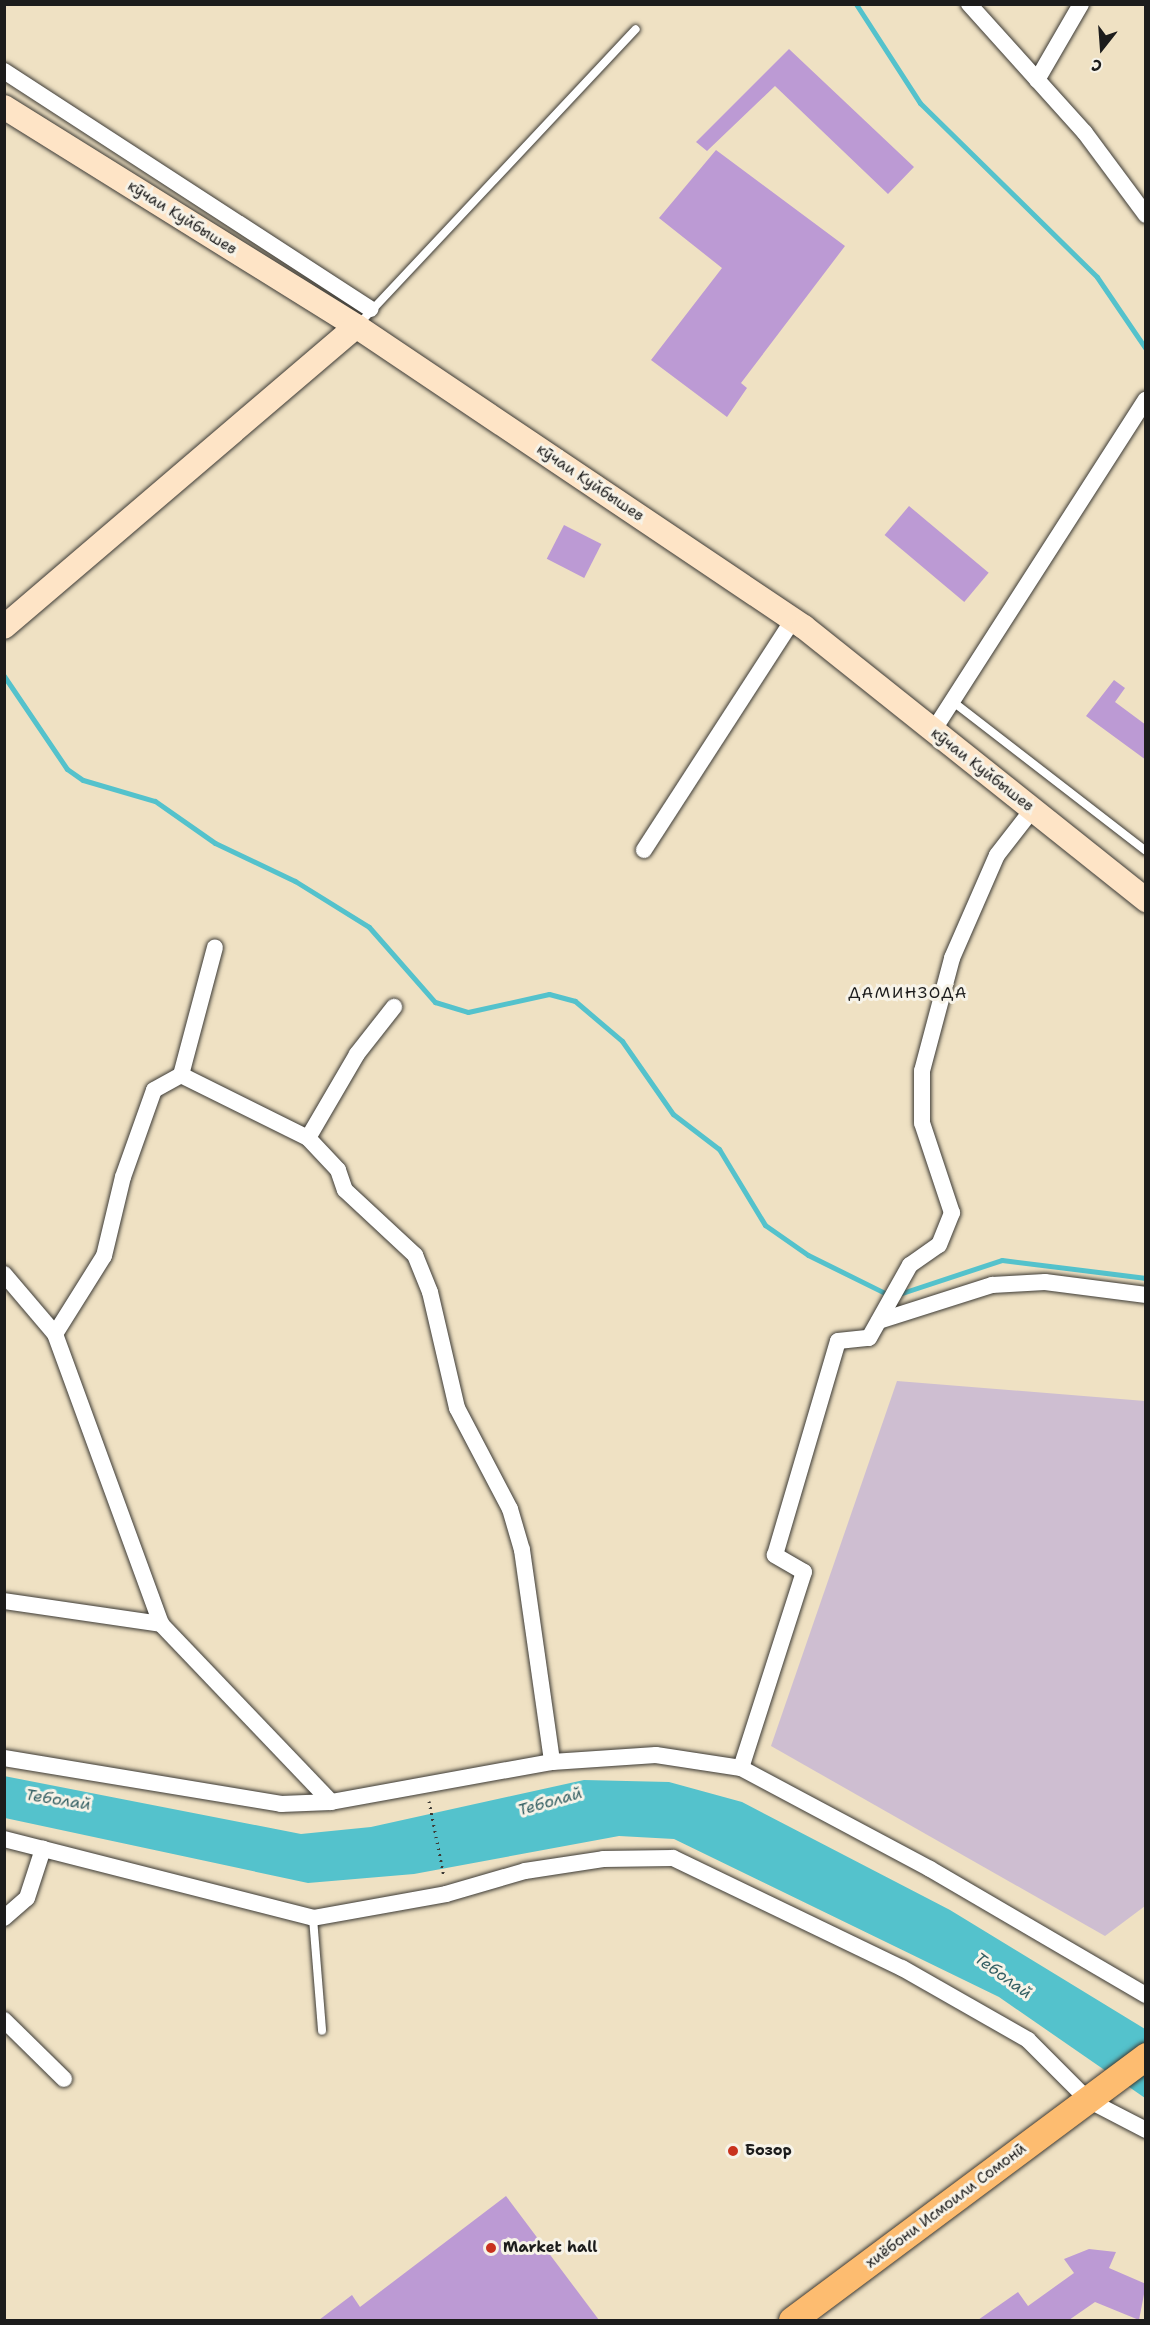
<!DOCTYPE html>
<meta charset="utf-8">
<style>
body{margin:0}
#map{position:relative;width:1150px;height:2325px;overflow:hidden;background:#efe1c3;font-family:"Shantell Sans",sans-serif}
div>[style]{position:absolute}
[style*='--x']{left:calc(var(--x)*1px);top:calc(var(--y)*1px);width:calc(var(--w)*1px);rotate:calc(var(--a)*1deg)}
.industrial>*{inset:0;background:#cebed1}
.water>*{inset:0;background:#54c2cc}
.stream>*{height:5px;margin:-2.5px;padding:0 2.5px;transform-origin:2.5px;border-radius:2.5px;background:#54c2cc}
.building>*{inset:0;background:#bc9ad4;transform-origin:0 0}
.path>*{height:3px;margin-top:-1.5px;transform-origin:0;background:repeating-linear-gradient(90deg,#3c3a35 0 1.5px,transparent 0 6px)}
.roads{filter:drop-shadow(0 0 2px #3c3a35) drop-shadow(0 0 2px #3c3a35)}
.lane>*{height:8px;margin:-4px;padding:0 4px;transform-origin:4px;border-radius:4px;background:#fff}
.street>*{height:16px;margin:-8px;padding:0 8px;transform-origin:8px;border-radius:8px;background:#fff}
.secondary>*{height:24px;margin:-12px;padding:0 12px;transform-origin:12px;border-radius:12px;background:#fee4c6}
.primary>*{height:27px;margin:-13.5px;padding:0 13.5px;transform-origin:13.5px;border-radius:13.5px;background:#fdbc70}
.dots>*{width:16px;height:16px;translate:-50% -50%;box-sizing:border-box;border:3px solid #f7f3e8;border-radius:50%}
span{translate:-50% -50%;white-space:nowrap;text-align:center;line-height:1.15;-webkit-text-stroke:6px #f7f3e8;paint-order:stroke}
.street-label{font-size:15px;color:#1c1c1c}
.poi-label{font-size:15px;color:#1c1c1c;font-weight:700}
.left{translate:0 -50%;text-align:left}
.neighbourhood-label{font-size:16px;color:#1c1c1c;letter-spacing:1.5px}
.water-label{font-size:16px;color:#325e62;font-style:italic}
.frame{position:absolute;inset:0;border:6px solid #1c1c1c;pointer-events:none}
.north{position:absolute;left:1072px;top:18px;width:60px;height:60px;-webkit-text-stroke:4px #f7f3e8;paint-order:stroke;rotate:197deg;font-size:16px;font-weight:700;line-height:24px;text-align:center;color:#1c1c1c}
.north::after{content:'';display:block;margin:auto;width:21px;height:27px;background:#1c1c1c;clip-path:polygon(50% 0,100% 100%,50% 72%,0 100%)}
</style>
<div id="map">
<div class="industrial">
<i style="clip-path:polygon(897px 1381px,1145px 1401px,1145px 1906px,1105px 1936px,771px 1746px)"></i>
</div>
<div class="water">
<i style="clip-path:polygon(4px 1776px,301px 1834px,371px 1827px,584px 1780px,669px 1782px,742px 1802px,950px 1910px,1145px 2029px,1145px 2098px,999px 1997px,674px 1839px,619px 1836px,414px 1874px,308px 1883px,5px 1818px)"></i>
</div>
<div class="stream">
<i style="--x:856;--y:4;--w:118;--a:57.1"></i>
<i style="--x:920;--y:103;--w:248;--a:44.5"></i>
<i style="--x:1097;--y:277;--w:87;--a:55.8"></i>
<i style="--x:4;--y:676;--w:112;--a:55.9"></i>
<i style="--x:67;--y:769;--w:19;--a:35"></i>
<i style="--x:83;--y:780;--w:75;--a:16.3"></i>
<i style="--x:155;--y:801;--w:73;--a:35"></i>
<i style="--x:215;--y:843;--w:89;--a:25.4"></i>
<i style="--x:295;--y:881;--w:87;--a:31.9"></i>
<i style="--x:369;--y:927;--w:100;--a:48.7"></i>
<i style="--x:435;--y:1002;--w:34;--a:17"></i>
<i style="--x:468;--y:1012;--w:83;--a:-12.5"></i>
<i style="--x:549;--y:994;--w:27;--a:15"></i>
<i style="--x:575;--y:1001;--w:62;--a:40.4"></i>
<i style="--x:622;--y:1041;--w:89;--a:55.1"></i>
<i style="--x:673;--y:1114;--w:58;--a:37.3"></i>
<i style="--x:719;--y:1149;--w:89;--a:58.8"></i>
<i style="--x:765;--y:1225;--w:52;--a:34.9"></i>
<i style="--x:808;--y:1255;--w:90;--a:26.3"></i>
<i style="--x:899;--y:1294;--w:108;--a:-18.3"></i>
<i style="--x:1002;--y:1260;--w:145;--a:7.1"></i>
</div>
<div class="building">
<i style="clip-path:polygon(789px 49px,914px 167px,888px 194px,775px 86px,707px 151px,696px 142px)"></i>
<i style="clip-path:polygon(716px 150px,845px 246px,741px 383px,747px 388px,727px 417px,651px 360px,722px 268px,659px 218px)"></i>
<i style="left:909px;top:506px;width:104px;height:38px;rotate:40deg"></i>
<i style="left:564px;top:525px;width:42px;height:38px;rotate:27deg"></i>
<i style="clip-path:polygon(1114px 680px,1125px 688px,1115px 702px,1146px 725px,1146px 760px,1086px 716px)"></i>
<i style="clip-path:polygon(506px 2196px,599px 2320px,319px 2320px,352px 2295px,360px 2307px)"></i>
<i style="clip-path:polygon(1089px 2249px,1116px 2252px,1109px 2268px,1146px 2284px,1139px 2320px,1095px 2302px,1069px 2320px,978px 2320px,1018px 2292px,1028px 2306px,1074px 2273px,1064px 2259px)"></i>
</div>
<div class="path">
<i style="--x:429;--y:1801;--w:77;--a:78.8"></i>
</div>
<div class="roads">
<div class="lane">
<i style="--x:357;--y:326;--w:407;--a:-46.8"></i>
<i style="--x:952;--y:701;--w:245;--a:37.7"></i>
<i style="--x:313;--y:1918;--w:113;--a:85.4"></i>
</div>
<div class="street">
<i style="--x:969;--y:4;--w:173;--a:48"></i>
<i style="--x:1085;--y:133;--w:102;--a:53.4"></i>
<i style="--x:4;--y:71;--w:437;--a:33"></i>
<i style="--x:1037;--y:80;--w:88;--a:-59.9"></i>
<i style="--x:933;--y:731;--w:394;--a:-57.3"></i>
<i style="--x:644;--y:850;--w:274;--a:-57.1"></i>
<i style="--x:181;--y:1075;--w:142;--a:26.4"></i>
<i style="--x:308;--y:1138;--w:44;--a:46.8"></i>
<i style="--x:338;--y:1170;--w:21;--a:71"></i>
<i style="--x:345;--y:1190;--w:96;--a:42.9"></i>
<i style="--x:415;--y:1255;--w:40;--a:68"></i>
<i style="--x:430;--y:1292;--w:119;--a:76.9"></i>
<i style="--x:457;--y:1408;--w:114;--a:62.3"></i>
<i style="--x:510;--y:1509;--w:43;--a:73.7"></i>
<i style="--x:522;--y:1550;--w:214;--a:81.9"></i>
<i style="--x:308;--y:1138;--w:97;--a:-59.7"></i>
<i style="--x:357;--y:1054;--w:60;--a:-51.8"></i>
<i style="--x:4;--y:1274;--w:79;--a:49.6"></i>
<i style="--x:55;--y:1334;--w:309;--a:69.9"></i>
<i style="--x:879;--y:1321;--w:119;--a:-17.7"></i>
<i style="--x:992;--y:1285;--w:53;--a:-3.2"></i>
<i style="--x:1045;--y:1282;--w:102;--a:7.3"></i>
<i style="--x:55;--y:1334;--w:92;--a:-57.9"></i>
<i style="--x:104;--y:1256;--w:81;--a:-76.5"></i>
<i style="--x:123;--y:1177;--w:92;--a:-70.4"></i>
<i style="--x:154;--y:1090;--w:31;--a:-29"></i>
<i style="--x:181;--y:1075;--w:132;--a:-75.1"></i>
<i style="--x:4;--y:1601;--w:159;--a:8.3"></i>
<i style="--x:161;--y:1624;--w:246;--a:46.3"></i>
<i style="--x:331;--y:1802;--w:225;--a:-10.3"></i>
<i style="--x:552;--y:1762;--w:104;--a:-3.9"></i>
<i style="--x:656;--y:1755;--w:86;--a:8.7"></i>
<i style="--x:741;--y:1768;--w:214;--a:28.1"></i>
<i style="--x:930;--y:1869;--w:250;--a:30.3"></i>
<i style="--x:4;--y:1758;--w:281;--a:9.4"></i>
<i style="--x:281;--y:1804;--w:50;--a:-2.3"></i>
<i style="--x:741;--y:1768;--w:206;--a:-72.2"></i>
<i style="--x:804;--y:1572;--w:34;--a:-150"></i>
<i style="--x:775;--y:1555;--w:223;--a:-73.6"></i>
<i style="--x:838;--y:1341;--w:31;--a:-6"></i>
<i style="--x:869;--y:1338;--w:84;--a:-60.7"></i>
<i style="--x:910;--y:1265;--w:35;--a:-35"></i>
<i style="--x:939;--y:1245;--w:35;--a:-68"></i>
<i style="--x:952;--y:1213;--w:95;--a:-108.4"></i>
<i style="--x:922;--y:1123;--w:52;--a:-90"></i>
<i style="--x:922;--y:1071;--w:117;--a:-75.1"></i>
<i style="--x:952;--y:958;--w:112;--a:-66.4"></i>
<i style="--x:997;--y:855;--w:57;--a:-52.1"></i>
<i style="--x:4;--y:1839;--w:319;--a:14.3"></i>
<i style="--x:313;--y:1918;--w:135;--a:-10.2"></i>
<i style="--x:446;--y:1894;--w:82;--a:-16.2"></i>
<i style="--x:525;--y:1871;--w:79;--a:-8.7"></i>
<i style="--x:603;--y:1859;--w:70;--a:-0.8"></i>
<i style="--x:673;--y:1858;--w:254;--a:25.7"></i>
<i style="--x:902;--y:1968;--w:145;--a:29.7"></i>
<i style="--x:1028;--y:2040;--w:85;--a:45"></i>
<i style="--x:1088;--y:2100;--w:65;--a:27.3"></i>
<i style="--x:4;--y:1918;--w:30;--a:-41"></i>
<i style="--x:27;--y:1898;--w:52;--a:-71.9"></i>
<i style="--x:4;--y:2020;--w:84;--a:44.5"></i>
</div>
<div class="secondary">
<i style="--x:4;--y:107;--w:415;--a:31.9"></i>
<i style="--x:356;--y:326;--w:540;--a:33.9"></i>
<i style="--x:804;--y:627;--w:438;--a:38.6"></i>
<i style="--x:4;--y:627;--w:463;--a:-40.5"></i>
</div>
<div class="primary">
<i style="--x:792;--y:2320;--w:442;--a:-36.7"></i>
</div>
</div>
<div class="dots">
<i style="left:733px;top:2151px;background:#c8321e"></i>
<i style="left:491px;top:2248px;background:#c8321e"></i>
</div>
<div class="street-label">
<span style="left:182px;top:218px;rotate:32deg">кӯчаи Куйбышев</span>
<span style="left:590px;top:483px;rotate:34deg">кӯчаи Куйбышев</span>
<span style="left:982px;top:770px;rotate:38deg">кӯчаи Куйбышев</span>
<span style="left:946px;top:2206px;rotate:-37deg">хиёбони Исмоили Сомонӣ</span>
</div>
<div class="poi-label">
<span class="left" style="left:745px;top:2151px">Бозор</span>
<span class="left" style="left:503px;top:2248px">Market hall</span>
</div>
<div class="neighbourhood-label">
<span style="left:908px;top:993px">ДАМИНЗОДА</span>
</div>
<div class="water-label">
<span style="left:58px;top:1800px;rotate:9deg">Теболай</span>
<span style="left:550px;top:1802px;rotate:-16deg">Теболай</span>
<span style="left:1003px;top:1976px;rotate:36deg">Теболай</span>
</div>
<div class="frame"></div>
<div class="north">С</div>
</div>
